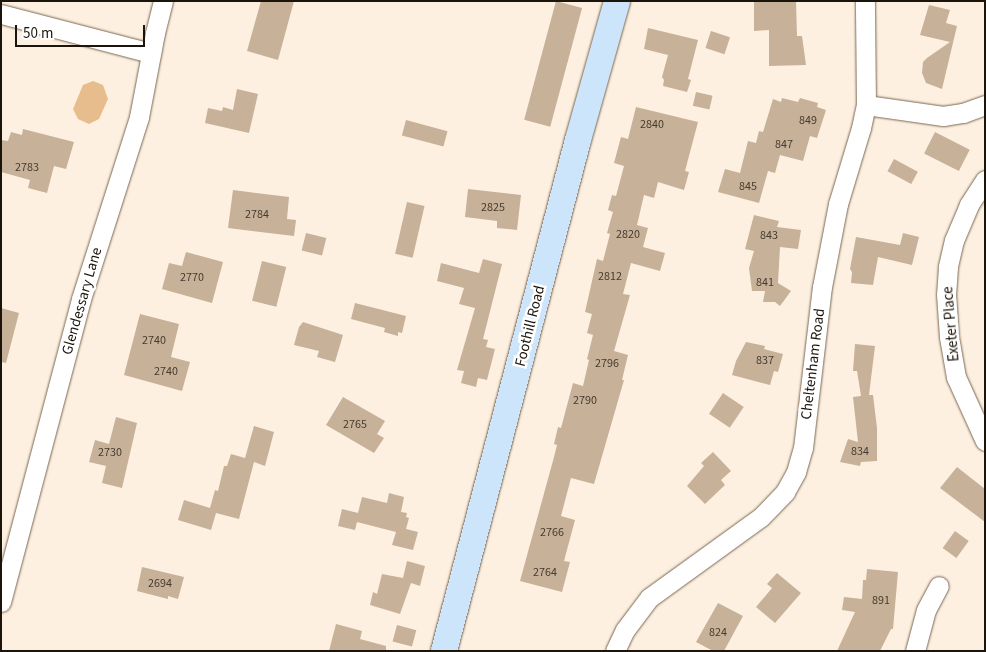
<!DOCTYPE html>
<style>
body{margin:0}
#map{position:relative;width:986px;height:652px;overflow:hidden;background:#fdf0e1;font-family:"Source Sans 3",sans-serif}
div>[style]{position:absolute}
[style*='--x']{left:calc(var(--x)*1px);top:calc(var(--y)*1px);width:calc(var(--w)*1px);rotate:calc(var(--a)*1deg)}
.water>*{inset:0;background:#e7bd8d}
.building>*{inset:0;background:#c7b199;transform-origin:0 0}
.roads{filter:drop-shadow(0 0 1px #7a6650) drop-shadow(0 0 1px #7a6650)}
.street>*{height:19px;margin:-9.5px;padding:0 9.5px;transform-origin:9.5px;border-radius:9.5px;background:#fff}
.secondary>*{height:26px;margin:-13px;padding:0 13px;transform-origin:13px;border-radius:13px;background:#cde5fa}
span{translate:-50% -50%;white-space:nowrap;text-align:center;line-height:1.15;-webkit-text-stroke:5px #fff;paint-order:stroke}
.number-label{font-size:12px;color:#463b2e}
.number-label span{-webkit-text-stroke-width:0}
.street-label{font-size:15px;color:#1b140b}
.frame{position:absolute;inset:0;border:2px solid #1b140b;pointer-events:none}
.scale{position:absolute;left:15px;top:25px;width:130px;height:22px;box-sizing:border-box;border:2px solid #1b140b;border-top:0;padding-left:6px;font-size:15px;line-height:18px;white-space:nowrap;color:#1b140b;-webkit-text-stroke:4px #fff;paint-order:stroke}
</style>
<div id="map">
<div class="water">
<i style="clip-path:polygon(93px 81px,103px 85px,108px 99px,99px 119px,89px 124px,78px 119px,73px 109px,83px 85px)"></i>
</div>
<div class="building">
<i style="clip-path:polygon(261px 1px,294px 1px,278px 60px,247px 51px)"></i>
<i style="left:556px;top:1px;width:27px;height:123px;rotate:15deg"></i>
<i style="clip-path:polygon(754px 1px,796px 1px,797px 36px,802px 36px,806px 65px,769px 66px,769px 30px,754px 31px)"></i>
<i style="clip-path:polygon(929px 5px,950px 10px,946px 23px,957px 26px,942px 89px,926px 83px,922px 73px,923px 62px,927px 58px,950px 42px,920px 35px)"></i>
<i style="clip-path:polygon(648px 28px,698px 40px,688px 79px,691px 80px,687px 92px,663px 86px,664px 80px,662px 77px,668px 55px,644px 49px)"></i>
<i style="left:711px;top:31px;width:20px;height:18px;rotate:18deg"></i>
<i style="clip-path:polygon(237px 89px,258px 94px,249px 133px,205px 123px,208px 108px,222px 111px,223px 107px,233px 110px)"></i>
<i style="left:696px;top:92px;width:17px;height:14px;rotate:13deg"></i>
<i style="clip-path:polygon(782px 98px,798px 102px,800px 98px,818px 103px,817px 107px,826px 110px,817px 138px,810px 136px,803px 161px,780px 155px,775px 173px,768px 171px,759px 203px,718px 192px,725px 169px,740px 173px,748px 141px,756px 143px,759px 131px,763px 132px,773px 99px,781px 102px)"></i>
<i style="clip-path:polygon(636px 107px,698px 122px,685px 171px,689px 172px,684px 190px,658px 182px,654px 198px,644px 195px,637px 225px,648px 228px,643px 247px,665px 253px,660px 271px,631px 263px,623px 294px,630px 295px,614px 351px,628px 355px,622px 380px,624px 380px,594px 484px,571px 478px,561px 516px,575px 520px,564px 561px,570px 562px,562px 592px,520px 581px,554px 457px,557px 445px,554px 444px,558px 427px,561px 428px,573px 383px,583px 386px,589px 360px,587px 359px,593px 335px,587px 333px,592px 314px,585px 312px,597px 259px,603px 261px,610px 234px,607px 233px,613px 212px,608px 210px,612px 195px,616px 196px,624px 166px,614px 163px,621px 137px,628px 139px)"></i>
<i style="left:406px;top:120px;width:43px;height:16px;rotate:15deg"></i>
<i style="clip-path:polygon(23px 129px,74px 142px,66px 169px,54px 166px,47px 193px,28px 188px,30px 180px,1px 172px,1px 140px,8px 141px,11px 132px,22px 135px)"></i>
<i style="left:935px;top:132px;width:39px;height:24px;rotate:27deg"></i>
<i style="left:894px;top:159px;width:27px;height:14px;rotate:28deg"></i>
<i style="clip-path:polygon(468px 189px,521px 195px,517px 230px,497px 228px,497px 221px,465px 217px)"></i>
<i style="clip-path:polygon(233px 190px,289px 197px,287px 219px,296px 220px,294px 236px,228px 228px)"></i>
<i style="left:407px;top:202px;width:18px;height:53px;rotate:13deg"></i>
<i style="clip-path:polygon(754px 215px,779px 221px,777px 227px,801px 230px,798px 249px,780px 247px,778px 283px,791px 291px,780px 306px,775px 302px,763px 302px,765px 291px,752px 291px,749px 268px,754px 251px,745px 249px)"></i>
<i style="left:306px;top:233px;width:21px;height:18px;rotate:14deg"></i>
<i style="clip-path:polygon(903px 233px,919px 237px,912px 265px,878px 257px,873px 285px,851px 283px,852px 272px,850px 269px,856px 237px,900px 245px)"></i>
<i style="clip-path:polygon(186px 252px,223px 262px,212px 303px,162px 289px,169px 263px,182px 266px)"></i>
<i style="clip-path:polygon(483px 259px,502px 264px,483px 339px,488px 340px,486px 347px,495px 349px,487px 380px,478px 378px,476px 387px,461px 383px,464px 371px,457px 370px,475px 308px,459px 304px,464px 288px,437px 281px,441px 263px,479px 273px)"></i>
<i style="left:262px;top:261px;width:25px;height:41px;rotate:14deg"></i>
<i style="clip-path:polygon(355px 303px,406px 316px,402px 333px,398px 332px,398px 336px,384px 332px,385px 328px,351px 319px)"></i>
<i style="clip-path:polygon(1px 308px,19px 313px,6px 363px,1px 362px)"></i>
<i style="clip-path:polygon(140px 314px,179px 324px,171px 357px,190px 362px,182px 391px,124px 375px)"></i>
<i style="clip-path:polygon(303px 322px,343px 335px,335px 362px,317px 357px,319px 351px,294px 345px,299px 327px)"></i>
<i style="clip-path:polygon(746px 342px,765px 346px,764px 349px,783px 354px,778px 372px,774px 371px,770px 385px,732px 375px,736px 361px)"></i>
<i style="clip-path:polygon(855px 344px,875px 346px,869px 395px,873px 395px,877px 428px,877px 461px,861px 462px,860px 466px,840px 462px,848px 439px,858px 442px,853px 397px,861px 396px,857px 371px,853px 371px)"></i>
<i style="left:723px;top:393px;width:25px;height:25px;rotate:34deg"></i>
<i style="clip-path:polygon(343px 397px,385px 421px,377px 434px,384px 438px,374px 453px,326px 425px)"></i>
<i style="clip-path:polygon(116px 417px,137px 423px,122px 488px,102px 483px,106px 466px,89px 462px,95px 440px,109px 444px)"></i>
<i style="clip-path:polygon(254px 426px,274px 432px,265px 466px,254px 462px,239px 519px,216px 513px,211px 530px,178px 520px,184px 500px,210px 508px,215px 490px,218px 491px,224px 466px,227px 466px,231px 454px,245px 458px)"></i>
<i style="clip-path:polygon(713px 452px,731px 471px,721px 480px,725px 485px,705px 504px,687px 486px,704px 466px,701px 463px)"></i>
<i style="clip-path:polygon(957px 467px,985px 489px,985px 522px,940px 488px)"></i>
<i style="clip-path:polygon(389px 493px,404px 497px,401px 512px,407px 513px,406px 517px,409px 518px,406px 529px,418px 532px,413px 550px,392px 545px,396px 532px,357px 522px,355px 530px,338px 526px,342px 509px,358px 513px,362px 497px,387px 503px)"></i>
<i style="left:955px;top:531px;width:17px;height:21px;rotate:36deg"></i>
<i style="clip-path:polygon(407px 561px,425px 566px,420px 586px,411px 583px,400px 614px,370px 605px,373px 592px,377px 594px,382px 574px,403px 578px)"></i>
<i style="clip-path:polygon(142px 567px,184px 577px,178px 599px,168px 596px,168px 599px,137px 591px)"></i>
<i style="clip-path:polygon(867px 569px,898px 572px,893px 629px,891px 629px,880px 651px,837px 651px,855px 612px,842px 610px,844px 597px,862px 599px,863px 580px,866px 580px)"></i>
<i style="clip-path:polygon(777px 573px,801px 593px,775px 623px,756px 607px,772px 588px,767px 584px)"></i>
<i style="clip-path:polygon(718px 603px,743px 616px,724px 651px,713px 651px,696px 642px)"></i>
<i style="clip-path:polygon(336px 624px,362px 631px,360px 639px,386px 646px,386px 651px,329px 651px)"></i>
<i style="left:397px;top:625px;width:20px;height:17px;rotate:15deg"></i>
</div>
<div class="roads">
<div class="street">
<i style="--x:1;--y:14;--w:155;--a:14.6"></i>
<i style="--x:866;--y:105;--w:78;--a:8.1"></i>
<i style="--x:943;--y:116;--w:20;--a:-9"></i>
<i style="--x:963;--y:113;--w:23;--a:-20"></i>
<i style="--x:985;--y:180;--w:30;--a:123"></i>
<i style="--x:969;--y:205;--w:38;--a:113"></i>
<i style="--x:954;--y:240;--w:28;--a:103"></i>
<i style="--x:948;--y:267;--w:27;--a:94"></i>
<i style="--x:946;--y:294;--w:43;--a:86"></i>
<i style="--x:949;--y:337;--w:41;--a:80.1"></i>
<i style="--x:956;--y:377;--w:70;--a:65.6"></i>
<i style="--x:1;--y:602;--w:313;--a:-75.2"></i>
<i style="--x:81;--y:299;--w:191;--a:-72.3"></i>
<i style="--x:139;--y:117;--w:86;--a:-79.2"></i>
<i style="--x:155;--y:33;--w:33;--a:-76"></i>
<i style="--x:615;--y:651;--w:23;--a:-65"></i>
<i style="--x:625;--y:630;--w:40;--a:-53"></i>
<i style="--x:649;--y:598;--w:138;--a:-35.9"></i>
<i style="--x:761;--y:517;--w:35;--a:-46"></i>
<i style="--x:785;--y:492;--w:23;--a:-61"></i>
<i style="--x:796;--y:472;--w:25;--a:-74"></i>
<i style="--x:803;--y:448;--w:162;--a:-83.3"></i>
<i style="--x:822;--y:287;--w:85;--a:-79.1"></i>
<i style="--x:838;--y:204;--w:79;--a:-73.2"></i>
<i style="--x:861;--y:128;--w:24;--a:-78"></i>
<i style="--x:866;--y:105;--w:104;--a:-90.6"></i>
<i style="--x:915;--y:651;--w:42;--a:-75"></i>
<i style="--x:926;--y:610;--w:27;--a:-62"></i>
</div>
<div class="secondary">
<i style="--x:444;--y:651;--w:528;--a:-75.31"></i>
<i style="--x:578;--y:140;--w:144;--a:-74.3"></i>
</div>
</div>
<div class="number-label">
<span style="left:808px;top:121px">849</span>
<span style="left:652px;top:125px">2840</span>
<span style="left:784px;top:145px">847</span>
<span style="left:27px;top:168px">2783</span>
<span style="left:748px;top:187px">845</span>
<span style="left:493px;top:208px">2825</span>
<span style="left:257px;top:215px">2784</span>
<span style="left:628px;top:235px">2820</span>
<span style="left:769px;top:236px">843</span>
<span style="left:610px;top:277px">2812</span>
<span style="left:192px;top:278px">2770</span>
<span style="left:765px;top:283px">841</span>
<span style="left:154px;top:341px">2740</span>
<span style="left:765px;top:361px">837</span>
<span style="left:607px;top:364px">2796</span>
<span style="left:166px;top:372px">2740</span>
<span style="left:585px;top:401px">2790</span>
<span style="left:355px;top:425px">2765</span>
<span style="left:860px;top:452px">834</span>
<span style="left:110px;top:453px">2730</span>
<span style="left:552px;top:533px">2766</span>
<span style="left:545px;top:573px">2764</span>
<span style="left:160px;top:584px">2694</span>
<span style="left:881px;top:601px">891</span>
<span style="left:718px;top:633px">824</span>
</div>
<div class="street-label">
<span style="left:82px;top:301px;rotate:-74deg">Glendessary Lane</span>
<span style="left:951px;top:324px;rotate:-95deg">Exeter Place</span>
<span style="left:530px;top:326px;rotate:-76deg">Foothill Road</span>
<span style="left:813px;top:364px;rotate:-83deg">Cheltenham Road</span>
</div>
<div class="frame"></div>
<div class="scale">50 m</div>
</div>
